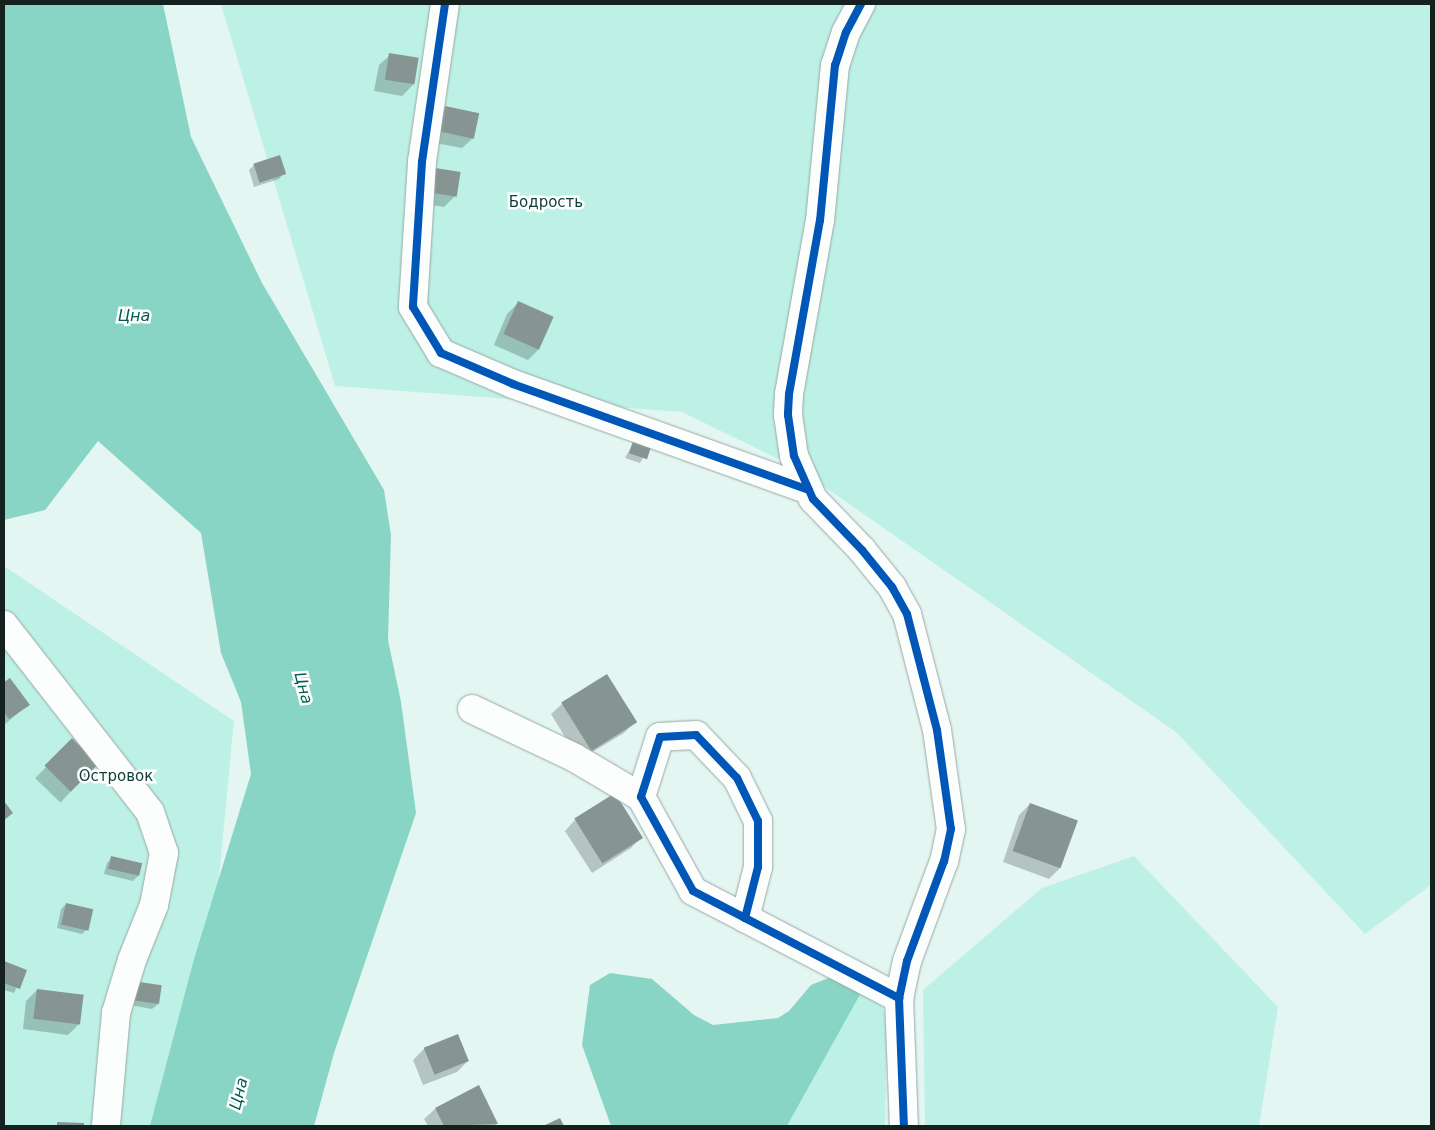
<!DOCTYPE html>
<meta charset="utf-8">
<style>
body{margin:0}
#map{position:relative;width:1435px;height:1130px;overflow:hidden;background:#e4f6f2;font-family:"DejaVu Sans",sans-serif}
div>[style]{position:absolute}
[style*='--x']{left:calc(var(--x)*1px);top:calc(var(--y)*1px);width:calc(var(--w)*1px);rotate:calc(var(--a)*1deg)}
.green>*{inset:0;background:#bdf1e5}
.water>*{inset:0;background:#88d4c5}
.shadow>*{inset:0;background:#0003;transform-origin:0 0}
.building>*{inset:0;background:#879592;transform-origin:0 0}
.roads{filter:drop-shadow(0 0 1px #99a7a4) drop-shadow(0 0 1px #99a7a4)}
.minor>*{height:28px;margin:-14px;padding:0 14px;transform-origin:14px;border-radius:14px;background:#fbfefd}
.cycleway>*{height:8px;margin:-4px;padding:0 4px;transform-origin:4px;border-radius:4px;background:#0057b8}
span{translate:-50% -50%;white-space:nowrap;text-align:center;line-height:1.15;-webkit-text-stroke:5px #fff;paint-order:stroke}
.park-label{font-size:15px;color:#0e3d35}
.water-label{font-size:16px;color:#025d50;font-style:italic}
.frame{position:absolute;inset:0;border:5px solid #14211e;pointer-events:none}
</style>
<div id="map">
<div class="green">
<i style="clip-path:polygon(221px 4px,1431px 4px,1431px 885px,1365px 934px,1176px 732px,799px 469px,682px 412px,335px 386px)"></i>
<i style="clip-path:polygon(4px 566px,234px 721px,195px 1126px,4px 1126px)"></i>
<i style="clip-path:polygon(1134px 856px,1278px 1007px,1259px 1126px,925px 1126px,923px 990px,1042px 888px)"></i>
<i style="clip-path:polygon(862px 991px,880px 1000px,887px 1021px,885px 1126px,787px 1126px)"></i>
</div>
<div class="water">
<i style="clip-path:polygon(4px 4px,163px 4px,191px 137px,262px 283px,384px 490px,391px 535px,388px 640px,401px 702px,416px 813px,334px 1053px,314px 1126px,150px 1126px,194px 959px,251px 774px,241px 702px,221px 653px,201px 533px,98px 441px,45px 510px,4px 520px)"></i>
<i style="clip-path:polygon(610px 973px,652px 979px,694px 1015px,713px 1025px,778px 1018px,789px 1011px,811px 985px,831px 977px,862px 991px,787px 1126px,611px 1126px,582px 1045px,590px 985px)"></i>
</div>
<div class="shadow">
<i style="clip-path:polygon(390px 55px,417px 59px,413px 85px,402px 96px,374px 91px,379px 65px)"></i>
<i style="clip-path:polygon(446px 108px,473px 138px,462px 148px,430px 142px,435px 119px)"></i>
<i style="clip-path:polygon(254px 165px,284px 173px,279px 179px,254px 187px,249px 170px)"></i>
<i style="clip-path:polygon(459px 173px,455px 196px,444px 207px,415px 202px)"></i>
<i style="clip-path:polygon(518px 303px,539px 349px,528px 360px,494px 345px,507px 314px)"></i>
<i style="clip-path:polygon(634px 442px,649px 447px,640px 463px,625px 458px)"></i>
<i style="clip-path:polygon(10px 679px,28px 705px,4px 725px,4px 684px)"></i>
<i style="clip-path:polygon(562px 704px,635px 722px,624px 733px,579px 760px,551px 714px)"></i>
<i style="left:72px;top:740px;width:35px;height:53px;rotate:44deg"></i>
<i style="clip-path:polygon(615px 795px,641px 837px,631px 848px,592px 873px,565px 831px,575px 820px)"></i>
<i style="clip-path:polygon(1030px 804px,1060px 868px,1049px 879px,1003px 862px,1019px 815px)"></i>
<i style="clip-path:polygon(112px 858px,141px 864px,138px 876px,133px 881px,104px 874px,107px 863px)"></i>
<i style="clip-path:polygon(66px 904px,87px 929px,82px 934px,57px 928px,61px 909px)"></i>
<i style="clip-path:polygon(4px 963px,25px 971px,14px 993px,4px 990px)"></i>
<i style="clip-path:polygon(128px 987px,158px 1004px,152px 1009px,125px 1004px)"></i>
<i style="clip-path:polygon(37px 990px,79px 1024px,68px 1035px,23px 1029px,26px 1001px)"></i>
<i style="clip-path:polygon(458px 1036px,468px 1061px,457px 1072px,423px 1085px,413px 1060px,424px 1049px)"></i>
<i style="clip-path:polygon(435px 1109px,497px 1123px,494px 1126px,428px 1126px,424px 1119px)"></i>
</div>
<div class="building">
<i style="left:389px;top:53px;width:30px;height:27px;rotate:9deg"></i>
<i style="left:445px;top:106px;width:35px;height:26px;rotate:12deg"></i>
<i style="left:280px;top:155px;width:20px;height:28px;rotate:72deg"></i>
<i style="left:429px;top:167px;width:32px;height:25px;rotate:9deg"></i>
<i style="left:518px;top:301px;width:39px;height:36px;rotate:24deg"></i>
<i style="left:633px;top:441px;width:19px;height:13px;rotate:18deg"></i>
<i style="left:607px;top:674px;width:57px;height:54px;rotate:58deg"></i>
<i style="clip-path:polygon(10px 678px,30px 705px,9px 719px,4px 712px,4px 682px)"></i>
<i style="left:72px;top:738px;width:37px;height:39px;rotate:45deg"></i>
<i style="left:615px;top:793px;width:53px;height:48px;rotate:58deg"></i>
<i style="clip-path:polygon(4px 801px,13px 813px,4px 820px)"></i>
<i style="left:1030px;top:803px;width:51px;height:51px;rotate:20deg"></i>
<i style="left:111px;top:856px;width:32px;height:13px;rotate:13deg"></i>
<i style="left:66px;top:903px;width:28px;height:22px;rotate:13deg"></i>
<i style="clip-path:polygon(4px 961px,27px 970px,20px 989px,4px 983px)"></i>
<i style="left:132px;top:981px;width:30px;height:19px;rotate:8deg"></i>
<i style="left:37px;top:989px;width:47px;height:30px;rotate:7deg"></i>
<i style="left:458px;top:1034px;width:29px;height:37px;rotate:68deg"></i>
<i style="clip-path:polygon(479px 1085px,498px 1124px,444px 1126px,435px 1108px)"></i>
<i style="clip-path:polygon(560px 1118px,564px 1126px,543px 1126px)"></i>
<i style="clip-path:polygon(57px 1122px,84px 1123px,84px 1126px,57px 1126px)"></i>
</div>
<div class="roads">
<div class="minor">
<i style="--x:445;--y:4;--w:160;--a:98.3"></i>
<i style="--x:422;--y:162;--w:145;--a:93.6"></i>
<i style="--x:413;--y:307;--w:54;--a:58.7"></i>
<i style="--x:441;--y:353;--w:78;--a:23.3"></i>
<i style="--x:513;--y:384;--w:314;--a:19.7"></i>
<i style="--x:861;--y:4;--w:32;--a:118"></i>
<i style="--x:846;--y:32;--w:35;--a:108"></i>
<i style="--x:835;--y:65;--w:156;--a:95.5"></i>
<i style="--x:820;--y:220;--w:177;--a:100.1"></i>
<i style="--x:789;--y:394;--w:21;--a:93"></i>
<i style="--x:788;--y:415;--w:41;--a:81.7"></i>
<i style="--x:794;--y:456;--w:47;--a:66.2"></i>
<i style="--x:813;--y:499;--w:71;--a:46.1"></i>
<i style="--x:862;--y:550;--w:48;--a:51"></i>
<i style="--x:892;--y:587;--w:31;--a:61"></i>
<i style="--x:907;--y:614;--w:120;--a:75.5"></i>
<i style="--x:937;--y:730;--w:100;--a:82"></i>
<i style="--x:951;--y:829;--w:33;--a:102"></i>
<i style="--x:944;--y:861;--w:107;--a:110.3"></i>
<i style="--x:907;--y:961;--w:38;--a:102"></i>
<i style="--x:899;--y:998;--w:128;--a:87.8"></i>
<i style="--x:4;--y:625;--w:237;--a:52"></i>
<i style="--x:150;--y:812;--w:43;--a:71.1"></i>
<i style="--x:164;--y:853;--w:53;--a:100.9"></i>
<i style="--x:154;--y:905;--w:59;--a:111.8"></i>
<i style="--x:132;--y:960;--w:55;--a:106.8"></i>
<i style="--x:116;--y:1013;--w:113;--a:95.1"></i>
<i style="--x:472;--y:709;--w:114;--a:25.4"></i>
<i style="--x:575;--y:758;--w:77;--a:30.6"></i>
<i style="--x:745;--y:918;--w:53;--a:-75.7"></i>
<i style="--x:758;--y:867;--w:46;--a:-90"></i>
<i style="--x:758;--y:821;--w:48;--a:-116"></i>
<i style="--x:737;--y:778;--w:59;--a:-133.6"></i>
<i style="--x:696;--y:735;--w:36;--a:177"></i>
<i style="--x:660;--y:737;--w:63;--a:107.6"></i>
<i style="--x:641;--y:797;--w:107;--a:61"></i>
<i style="--x:693;--y:891;--w:59;--a:27.4"></i>
<i style="--x:745;--y:918;--w:174;--a:27.5"></i>
</div>
</div>
<div class="cycleway">
<i style="--x:445;--y:4;--w:160;--a:98.3"></i>
<i style="--x:422;--y:162;--w:145;--a:93.6"></i>
<i style="--x:413;--y:307;--w:54;--a:58.7"></i>
<i style="--x:441;--y:353;--w:78;--a:23.3"></i>
<i style="--x:513;--y:384;--w:314;--a:19.7"></i>
<i style="--x:861;--y:4;--w:32;--a:118"></i>
<i style="--x:846;--y:32;--w:35;--a:108"></i>
<i style="--x:835;--y:65;--w:156;--a:95.5"></i>
<i style="--x:820;--y:220;--w:177;--a:100.1"></i>
<i style="--x:789;--y:394;--w:21;--a:93"></i>
<i style="--x:788;--y:415;--w:41;--a:81.7"></i>
<i style="--x:794;--y:456;--w:47;--a:66.2"></i>
<i style="--x:813;--y:499;--w:71;--a:46.1"></i>
<i style="--x:862;--y:550;--w:48;--a:51"></i>
<i style="--x:892;--y:587;--w:31;--a:61"></i>
<i style="--x:907;--y:614;--w:120;--a:75.5"></i>
<i style="--x:937;--y:730;--w:100;--a:82"></i>
<i style="--x:951;--y:829;--w:33;--a:102"></i>
<i style="--x:944;--y:861;--w:107;--a:110.3"></i>
<i style="--x:907;--y:961;--w:38;--a:102"></i>
<i style="--x:899;--y:998;--w:128;--a:87.8"></i>
<i style="--x:745;--y:918;--w:53;--a:-75.7"></i>
<i style="--x:758;--y:867;--w:46;--a:-90"></i>
<i style="--x:758;--y:821;--w:48;--a:-116"></i>
<i style="--x:737;--y:778;--w:59;--a:-133.6"></i>
<i style="--x:696;--y:735;--w:36;--a:177"></i>
<i style="--x:660;--y:737;--w:63;--a:107.6"></i>
<i style="--x:641;--y:797;--w:107;--a:61"></i>
<i style="--x:693;--y:891;--w:59;--a:27.4"></i>
<i style="--x:745;--y:918;--w:174;--a:27.5"></i>
</div>
<div class="park-label">
<span style="left:546px;top:203px">Бодрость</span>
<span style="left:116px;top:777px">Островок</span>
</div>
<div class="water-label">
<span style="left:134px;top:316px">Цна</span>
<span style="left:303px;top:688px;rotate:75deg">Цна</span>
<span style="left:239px;top:1094px;rotate:-76deg">Цна</span>
</div>
<div class="frame"></div>
</div>
